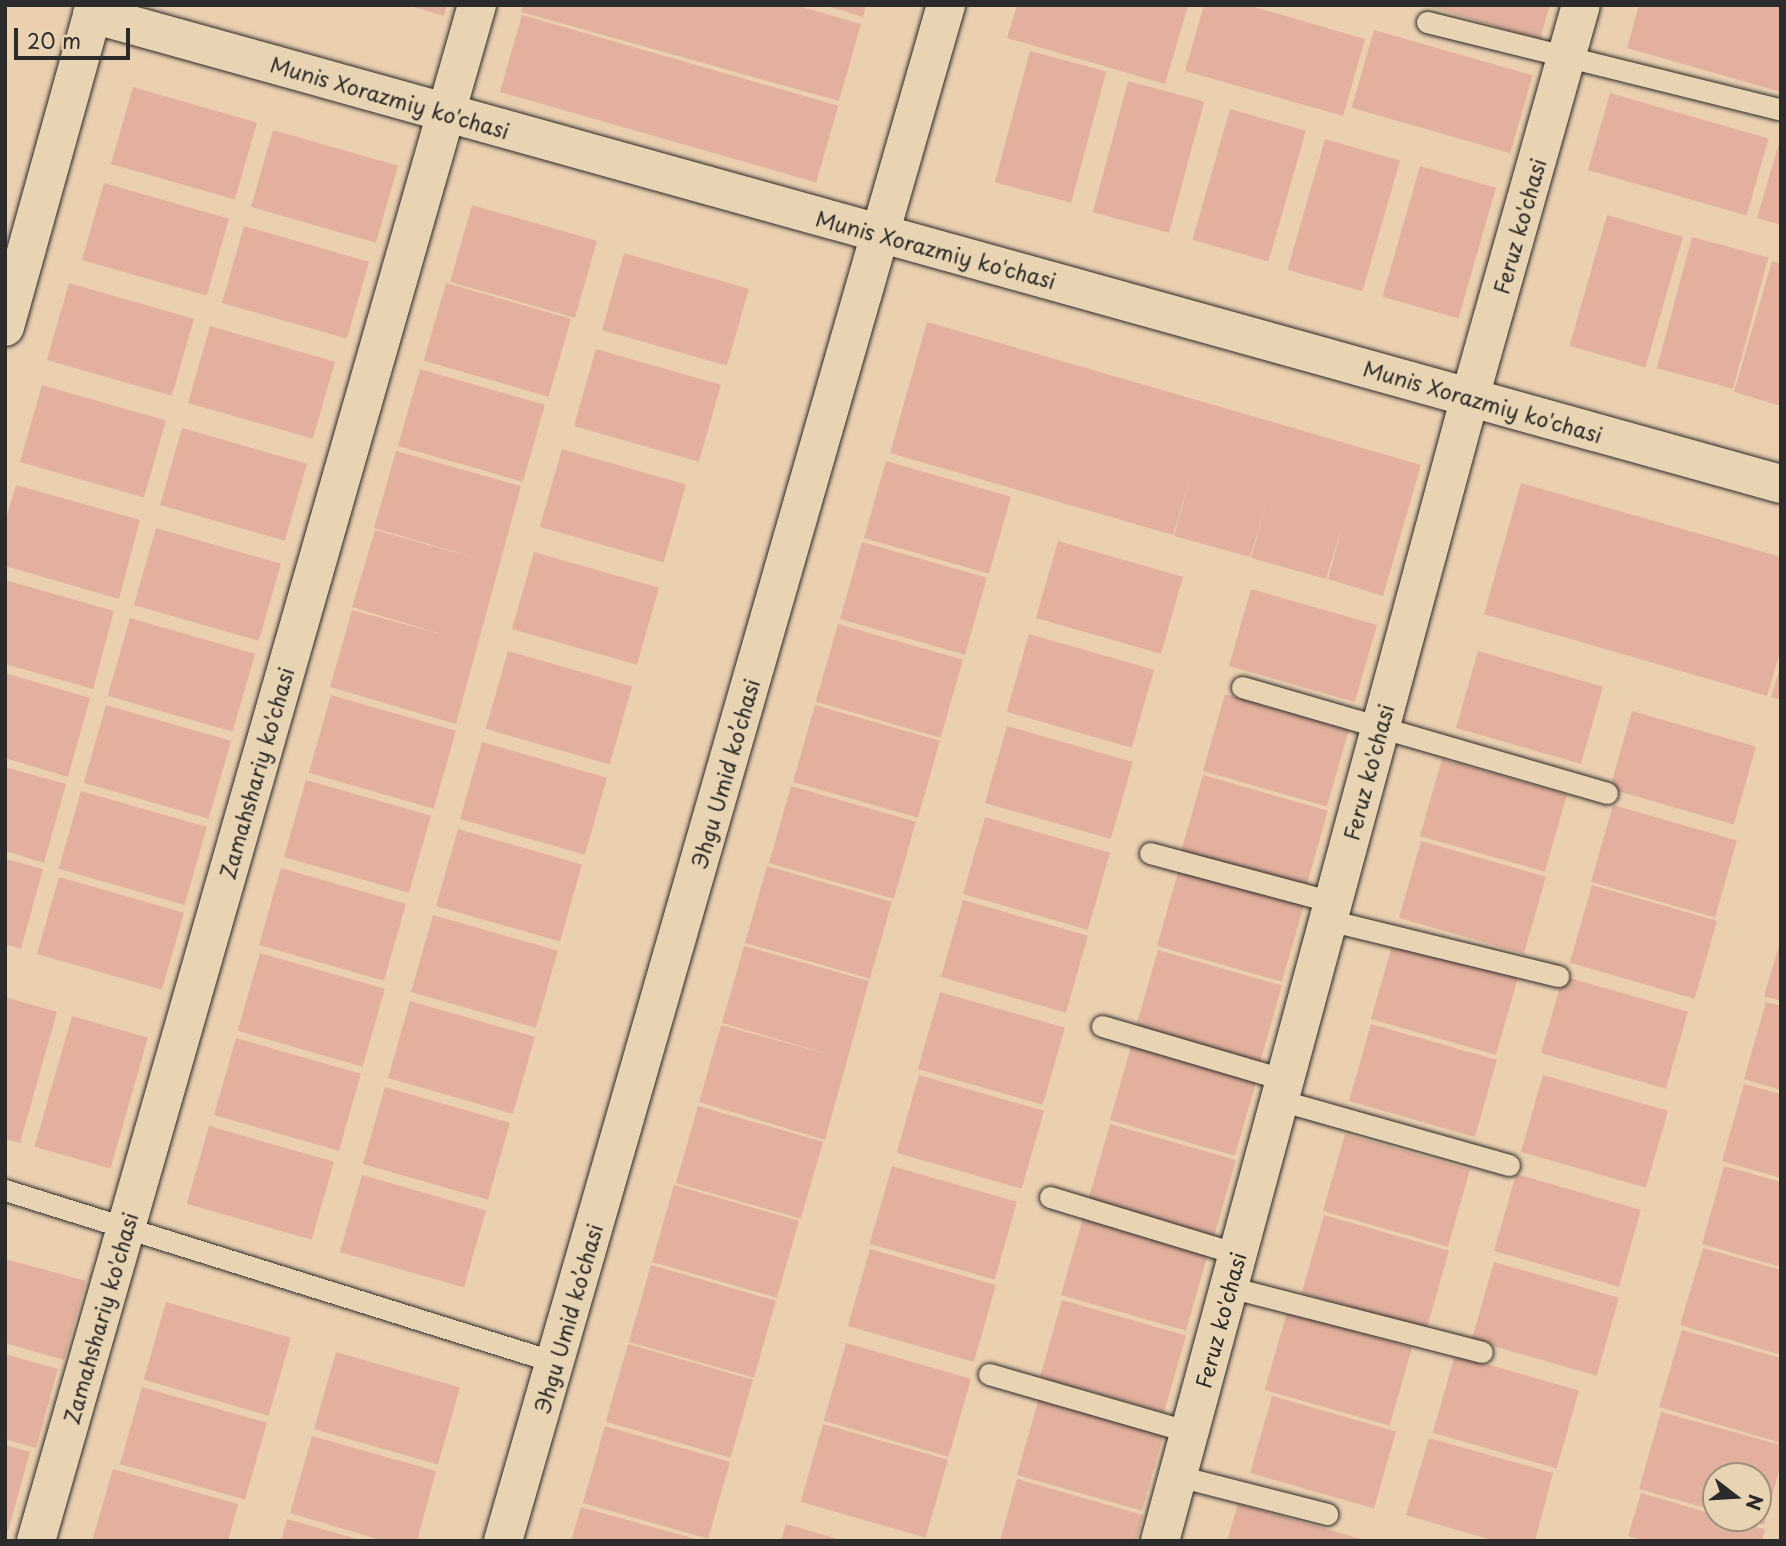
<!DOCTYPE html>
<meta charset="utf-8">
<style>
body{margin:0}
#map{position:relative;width:1786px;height:1546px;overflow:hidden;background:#ebd0b0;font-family:"Playpen Sans",sans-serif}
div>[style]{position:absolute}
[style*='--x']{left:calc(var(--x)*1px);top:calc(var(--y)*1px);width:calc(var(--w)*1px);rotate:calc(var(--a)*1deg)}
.building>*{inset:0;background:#e2b09d;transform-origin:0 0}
.roads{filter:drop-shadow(0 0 2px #2b2b2b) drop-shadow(0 0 2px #2b2b2b)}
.lane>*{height:21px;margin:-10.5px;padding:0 10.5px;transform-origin:10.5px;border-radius:10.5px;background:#e8d4b2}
.street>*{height:38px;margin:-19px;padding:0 19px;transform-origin:19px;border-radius:19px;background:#e8d4b2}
.secondary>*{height:38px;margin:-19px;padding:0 19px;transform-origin:19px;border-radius:19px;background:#e8d4b2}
span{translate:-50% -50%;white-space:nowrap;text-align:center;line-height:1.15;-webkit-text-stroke:5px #e8d4b2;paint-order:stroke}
.street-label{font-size:21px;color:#2b2b2b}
.frame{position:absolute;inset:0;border:7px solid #2b2b2b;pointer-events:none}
.north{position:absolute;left:1702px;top:1462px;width:70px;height:70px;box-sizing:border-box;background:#e8d4b2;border:2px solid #9c907c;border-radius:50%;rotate:107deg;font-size:19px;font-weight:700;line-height:28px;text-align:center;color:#2b2b2b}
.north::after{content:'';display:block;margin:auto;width:24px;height:32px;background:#2b2b2b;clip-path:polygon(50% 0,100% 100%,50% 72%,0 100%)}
.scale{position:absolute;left:14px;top:28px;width:116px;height:32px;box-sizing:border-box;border:4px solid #2b2b2b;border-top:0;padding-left:9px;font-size:21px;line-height:24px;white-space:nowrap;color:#2b2b2b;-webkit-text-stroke:5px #e8d4b2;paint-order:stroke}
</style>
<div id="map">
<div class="building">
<i style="clip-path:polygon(407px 5px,447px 5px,444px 16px)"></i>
<i style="clip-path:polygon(523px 5px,795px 5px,861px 24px,839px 101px,521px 12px)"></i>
<i style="clip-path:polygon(824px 5px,866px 5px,863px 17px)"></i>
<i style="clip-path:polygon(1017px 5px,1184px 5px,1188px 6px,1165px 84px,1007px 38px)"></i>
<i style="clip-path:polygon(1204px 5px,1248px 5px,1365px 39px,1343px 116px,1185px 71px)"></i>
<i style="clip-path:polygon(1424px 5px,1550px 5px,1540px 39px)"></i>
<i style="clip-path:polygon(1639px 5px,1771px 5px,1781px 8px,1781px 92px,1627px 48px)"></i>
<i style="left:522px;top:15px;width:329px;height:80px;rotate:16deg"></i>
<i style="left:1374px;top:30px;width:165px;height:81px;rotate:16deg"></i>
<i style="left:1030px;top:51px;width:79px;height:136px;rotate:15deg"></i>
<i style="left:1128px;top:81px;width:79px;height:136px;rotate:15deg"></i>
<i style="left:133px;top:87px;width:129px;height:80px;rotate:16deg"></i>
<i style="left:1610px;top:93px;width:165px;height:80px;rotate:16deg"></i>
<i style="left:1230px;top:109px;width:79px;height:136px;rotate:16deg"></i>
<i style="left:273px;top:130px;width:130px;height:80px;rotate:16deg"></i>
<i style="clip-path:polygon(1781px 136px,1781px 225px,1757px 218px)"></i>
<i style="left:1325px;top:139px;width:78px;height:136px;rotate:16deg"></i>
<i style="left:1420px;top:166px;width:79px;height:136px;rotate:16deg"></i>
<i style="left:104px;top:183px;width:130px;height:80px;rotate:16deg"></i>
<i style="left:472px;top:205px;width:130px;height:80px;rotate:16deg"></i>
<i style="left:1607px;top:215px;width:79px;height:136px;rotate:16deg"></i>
<i style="left:244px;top:226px;width:130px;height:80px;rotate:16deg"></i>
<i style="left:1692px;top:237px;width:79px;height:136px;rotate:15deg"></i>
<i style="left:624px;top:253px;width:130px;height:80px;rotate:16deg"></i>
<i style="clip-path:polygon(1772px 261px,1781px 264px,1781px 406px,1734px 392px)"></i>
<i style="left:69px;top:283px;width:130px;height:80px;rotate:16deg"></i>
<i style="left:446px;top:283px;width:130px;height:81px;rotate:16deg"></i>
<i style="clip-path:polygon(927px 322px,1421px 465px,1383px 596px,1328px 579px,1344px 520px,1326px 579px,1251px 558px,1267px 502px,1250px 557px,1174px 536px,1190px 480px,1173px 535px,890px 453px)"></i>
<i style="left:210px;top:326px;width:130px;height:80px;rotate:16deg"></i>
<i style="left:596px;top:349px;width:130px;height:80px;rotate:16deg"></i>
<i style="left:420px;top:369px;width:130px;height:80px;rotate:16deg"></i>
<i style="left:42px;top:385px;width:129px;height:80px;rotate:16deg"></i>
<i style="left:182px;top:428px;width:130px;height:80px;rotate:16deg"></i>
<i style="left:562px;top:449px;width:129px;height:81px;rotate:16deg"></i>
<i style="clip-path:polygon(396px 451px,521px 486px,456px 724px,330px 687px,352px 610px,448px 636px,352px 607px,375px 530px,497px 564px,374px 528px)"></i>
<i style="left:886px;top:461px;width:130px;height:80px;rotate:16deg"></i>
<i style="clip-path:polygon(1521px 483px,1781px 557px,1781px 649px,1767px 696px,1484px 614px)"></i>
<i style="clip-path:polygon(16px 485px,140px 520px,119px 599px,5px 566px,5px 521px)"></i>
<i style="left:156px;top:528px;width:130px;height:80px;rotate:16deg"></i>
<i style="left:1058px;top:541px;width:130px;height:80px;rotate:16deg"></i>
<i style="left:862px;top:542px;width:130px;height:80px;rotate:16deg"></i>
<i style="left:534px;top:552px;width:130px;height:80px;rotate:16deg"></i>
<i style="clip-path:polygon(5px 580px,114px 611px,93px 689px,5px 664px)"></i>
<i style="left:1251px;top:589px;width:131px;height:80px;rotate:16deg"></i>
<i style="left:130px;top:618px;width:130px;height:81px;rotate:16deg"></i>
<i style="left:838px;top:624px;width:130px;height:81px;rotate:16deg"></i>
<i style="left:1029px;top:634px;width:130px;height:81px;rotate:16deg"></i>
<i style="left:508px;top:651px;width:129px;height:81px;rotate:16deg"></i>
<i style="left:1478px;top:651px;width:130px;height:80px;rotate:16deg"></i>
<i style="clip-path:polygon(1781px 665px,1781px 700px,1771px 697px)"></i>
<i style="clip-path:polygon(5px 673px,90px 698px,68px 777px,5px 758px)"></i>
<i style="left:1225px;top:694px;width:129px;height:80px;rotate:16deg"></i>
<i style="left:331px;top:695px;width:130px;height:81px;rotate:16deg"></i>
<i style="left:106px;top:705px;width:130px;height:81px;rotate:16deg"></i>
<i style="left:815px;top:705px;width:130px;height:80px;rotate:16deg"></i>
<i style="left:1632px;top:711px;width:129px;height:81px;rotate:16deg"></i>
<i style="left:1007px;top:726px;width:131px;height:80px;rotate:16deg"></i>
<i style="left:482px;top:742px;width:130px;height:80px;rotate:16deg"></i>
<i style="left:1442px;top:759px;width:130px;height:80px;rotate:16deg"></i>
<i style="clip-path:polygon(5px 767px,66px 784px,44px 863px,5px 851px)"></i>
<i style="left:1203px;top:775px;width:130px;height:80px;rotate:16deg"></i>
<i style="left:306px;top:780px;width:130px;height:80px;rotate:16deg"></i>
<i style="left:791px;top:786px;width:130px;height:80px;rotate:16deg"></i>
<i style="left:81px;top:791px;width:131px;height:81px;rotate:16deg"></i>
<i style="left:1613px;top:805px;width:129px;height:80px;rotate:16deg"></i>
<i style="left:985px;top:817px;width:130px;height:80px;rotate:16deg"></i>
<i style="left:458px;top:829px;width:129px;height:80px;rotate:16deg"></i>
<i style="left:1421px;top:841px;width:130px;height:80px;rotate:16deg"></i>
<i style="clip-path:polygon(5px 859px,43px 869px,21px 949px,5px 944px)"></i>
<i style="left:767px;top:866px;width:130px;height:80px;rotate:16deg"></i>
<i style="left:281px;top:868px;width:130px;height:80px;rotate:16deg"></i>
<i style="left:1179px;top:869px;width:130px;height:80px;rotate:16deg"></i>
<i style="left:59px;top:877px;width:130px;height:80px;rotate:16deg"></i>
<i style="left:1592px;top:885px;width:130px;height:81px;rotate:16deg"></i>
<i style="left:963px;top:900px;width:130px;height:80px;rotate:16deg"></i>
<i style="left:433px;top:915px;width:130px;height:80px;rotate:16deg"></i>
<i style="clip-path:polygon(1781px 939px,1781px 1001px,1764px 996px)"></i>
<i style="left:1393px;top:942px;width:130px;height:80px;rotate:16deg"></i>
<i style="clip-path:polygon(744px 946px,869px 981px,825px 1140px,699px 1102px,721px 1025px,842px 1058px,722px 1023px)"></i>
<i style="left:1158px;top:950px;width:129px;height:81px;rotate:16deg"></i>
<i style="left:260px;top:953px;width:130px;height:81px;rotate:16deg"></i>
<i style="left:1563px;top:976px;width:130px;height:80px;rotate:16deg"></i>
<i style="left:940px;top:992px;width:130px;height:80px;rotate:16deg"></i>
<i style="clip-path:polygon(5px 997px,57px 1012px,20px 1143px,5px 1139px)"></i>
<i style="left:410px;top:1001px;width:130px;height:80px;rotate:16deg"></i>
<i style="clip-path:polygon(1766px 1002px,1781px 1006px,1781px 1090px,1744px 1079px)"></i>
<i style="left:72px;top:1016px;width:79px;height:136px;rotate:16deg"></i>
<i style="left:1371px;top:1024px;width:131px;height:80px;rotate:16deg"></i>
<i style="left:236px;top:1038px;width:130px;height:80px;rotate:16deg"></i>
<i style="left:1132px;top:1043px;width:130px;height:80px;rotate:16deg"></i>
<i style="left:919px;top:1075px;width:130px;height:81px;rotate:16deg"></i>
<i style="left:1543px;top:1075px;width:130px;height:80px;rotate:16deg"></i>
<i style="clip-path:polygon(1744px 1084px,1781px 1094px,1781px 1178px,1722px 1161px)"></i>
<i style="left:385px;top:1087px;width:130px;height:80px;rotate:16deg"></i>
<i style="left:698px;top:1106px;width:130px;height:80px;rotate:16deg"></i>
<i style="left:1110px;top:1124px;width:131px;height:81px;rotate:16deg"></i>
<i style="left:209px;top:1126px;width:130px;height:81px;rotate:16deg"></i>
<i style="left:1345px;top:1134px;width:130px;height:80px;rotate:16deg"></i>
<i style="left:892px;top:1166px;width:130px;height:81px;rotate:16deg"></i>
<i style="clip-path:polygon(1724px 1166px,1781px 1182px,1781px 1267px,1702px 1244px)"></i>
<i style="left:1516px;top:1174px;width:130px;height:80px;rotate:16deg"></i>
<i style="left:362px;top:1175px;width:129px;height:80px;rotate:16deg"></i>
<i style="left:674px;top:1185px;width:130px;height:80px;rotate:16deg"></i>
<i style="left:1324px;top:1215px;width:130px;height:81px;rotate:16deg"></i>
<i style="left:1083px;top:1218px;width:130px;height:80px;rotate:16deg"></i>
<i style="clip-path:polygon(1703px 1248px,1781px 1270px,1781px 1355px,1680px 1325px)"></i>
<i style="left:870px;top:1249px;width:131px;height:80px;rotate:16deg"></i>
<i style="clip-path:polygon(5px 1259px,86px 1281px,64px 1360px,5px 1343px)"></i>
<i style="left:1494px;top:1262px;width:130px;height:81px;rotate:16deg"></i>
<i style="left:651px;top:1265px;width:130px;height:80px;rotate:16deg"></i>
<i style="left:1062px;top:1300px;width:129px;height:80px;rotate:16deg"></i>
<i style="left:166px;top:1302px;width:130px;height:81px;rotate:16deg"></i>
<i style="left:1287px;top:1312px;width:130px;height:81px;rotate:16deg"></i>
<i style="clip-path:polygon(1682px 1330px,1781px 1358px,1781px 1443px,1659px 1407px)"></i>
<i style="left:846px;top:1343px;width:130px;height:81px;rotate:16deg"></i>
<i style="left:628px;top:1344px;width:130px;height:81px;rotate:16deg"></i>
<i style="left:336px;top:1352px;width:129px;height:80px;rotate:16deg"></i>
<i style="clip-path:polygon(5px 1354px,58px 1369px,36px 1448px,5px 1439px)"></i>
<i style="left:1455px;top:1355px;width:129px;height:81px;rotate:16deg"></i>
<i style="left:142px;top:1387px;width:130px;height:80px;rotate:16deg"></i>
<i style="left:1272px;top:1396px;width:129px;height:80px;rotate:16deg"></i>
<i style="left:1039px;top:1398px;width:130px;height:80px;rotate:16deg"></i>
<i style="clip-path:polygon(1661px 1412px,1781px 1445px,1781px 1464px,1764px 1525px,1741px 1519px,1758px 1518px,1758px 1476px,1716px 1476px,1716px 1511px,1639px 1489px)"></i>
<i style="left:823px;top:1424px;width:130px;height:81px;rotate:16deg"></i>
<i style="left:605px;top:1426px;width:130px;height:80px;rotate:16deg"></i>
<i style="clip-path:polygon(312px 1436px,436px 1471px,417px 1541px,384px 1541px,290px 1513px)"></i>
<i style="clip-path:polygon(1429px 1438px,1553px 1473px,1535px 1541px,1495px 1541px,1406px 1515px)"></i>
<i style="clip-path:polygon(5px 1445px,30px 1452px,8px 1531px,5px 1530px)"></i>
<i style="clip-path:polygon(113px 1469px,238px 1504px,228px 1541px,92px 1541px)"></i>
<i style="clip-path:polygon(1017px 1479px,1143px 1515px,1136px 1541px,1000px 1541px)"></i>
<i style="clip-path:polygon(1641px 1493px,1716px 1515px,1716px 1518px,1765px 1529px,1762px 1541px,1645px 1541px,1628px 1536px)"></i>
<i style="clip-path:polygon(1238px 1504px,1365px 1540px,1365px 1541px,1227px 1541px)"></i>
<i style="clip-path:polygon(581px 1507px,699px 1540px,699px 1541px,571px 1541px)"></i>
<i style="clip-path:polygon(287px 1519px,361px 1540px,361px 1541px,281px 1541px)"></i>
<i style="clip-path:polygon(786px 1524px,841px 1540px,841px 1541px,781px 1541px)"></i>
</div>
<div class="roads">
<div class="lane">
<i style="--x:1427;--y:22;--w:362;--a:13.9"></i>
<i style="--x:1242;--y:687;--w:380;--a:16.2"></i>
<i style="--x:1150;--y:853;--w:189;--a:15"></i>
<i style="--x:1328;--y:920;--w:237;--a:13.7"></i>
<i style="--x:1102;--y:1026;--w:191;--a:16.4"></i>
<i style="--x:1279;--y:1100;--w:239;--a:15.8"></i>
<i style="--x:5;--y:1190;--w:576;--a:17.37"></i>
<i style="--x:1050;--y:1197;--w:196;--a:16.9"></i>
<i style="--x:1229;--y:1287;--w:261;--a:14.4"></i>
<i style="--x:989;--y:1374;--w:209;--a:16.1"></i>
<i style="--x:1178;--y:1476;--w:154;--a:14.3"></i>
</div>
<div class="street">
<i style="--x:92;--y:14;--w:1753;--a:15.55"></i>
<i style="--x:36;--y:1541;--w:1598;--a:-73.98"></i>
<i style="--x:503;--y:1541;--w:1599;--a:-73.91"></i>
<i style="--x:1160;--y:1541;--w:1185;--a:-74.84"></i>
<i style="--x:1470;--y:397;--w:407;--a:-74.2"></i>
</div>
<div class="secondary">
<i style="--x:5;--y:327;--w:334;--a:-74.4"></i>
</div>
</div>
<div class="street-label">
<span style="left:390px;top:97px;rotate:16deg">Munis Xorazmiy ko'chasi</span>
<span style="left:1519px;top:226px;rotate:-74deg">Feruz ko'chasi</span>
<span style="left:936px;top:249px;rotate:15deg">Munis Xorazmiy ko'chasi</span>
<span style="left:1483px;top:401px;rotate:16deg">Munis Xorazmiy ko'chasi</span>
<span style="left:1368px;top:772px;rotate:-75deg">Feruz ko'chasi</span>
<span style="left:256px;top:773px;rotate:-74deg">Zamahshariy ko'chasi</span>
<span style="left:725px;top:773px;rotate:-74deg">Эhgu Umid ko’chasi</span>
<span style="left:100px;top:1318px;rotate:-74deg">Zamahshariy ko'chasi</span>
<span style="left:568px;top:1318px;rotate:-74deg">Эhgu Umid ko’chasi</span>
<span style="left:1220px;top:1320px;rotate:-75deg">Feruz ko'chasi</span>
</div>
<div class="frame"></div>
<div class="north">N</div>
<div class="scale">20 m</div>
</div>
